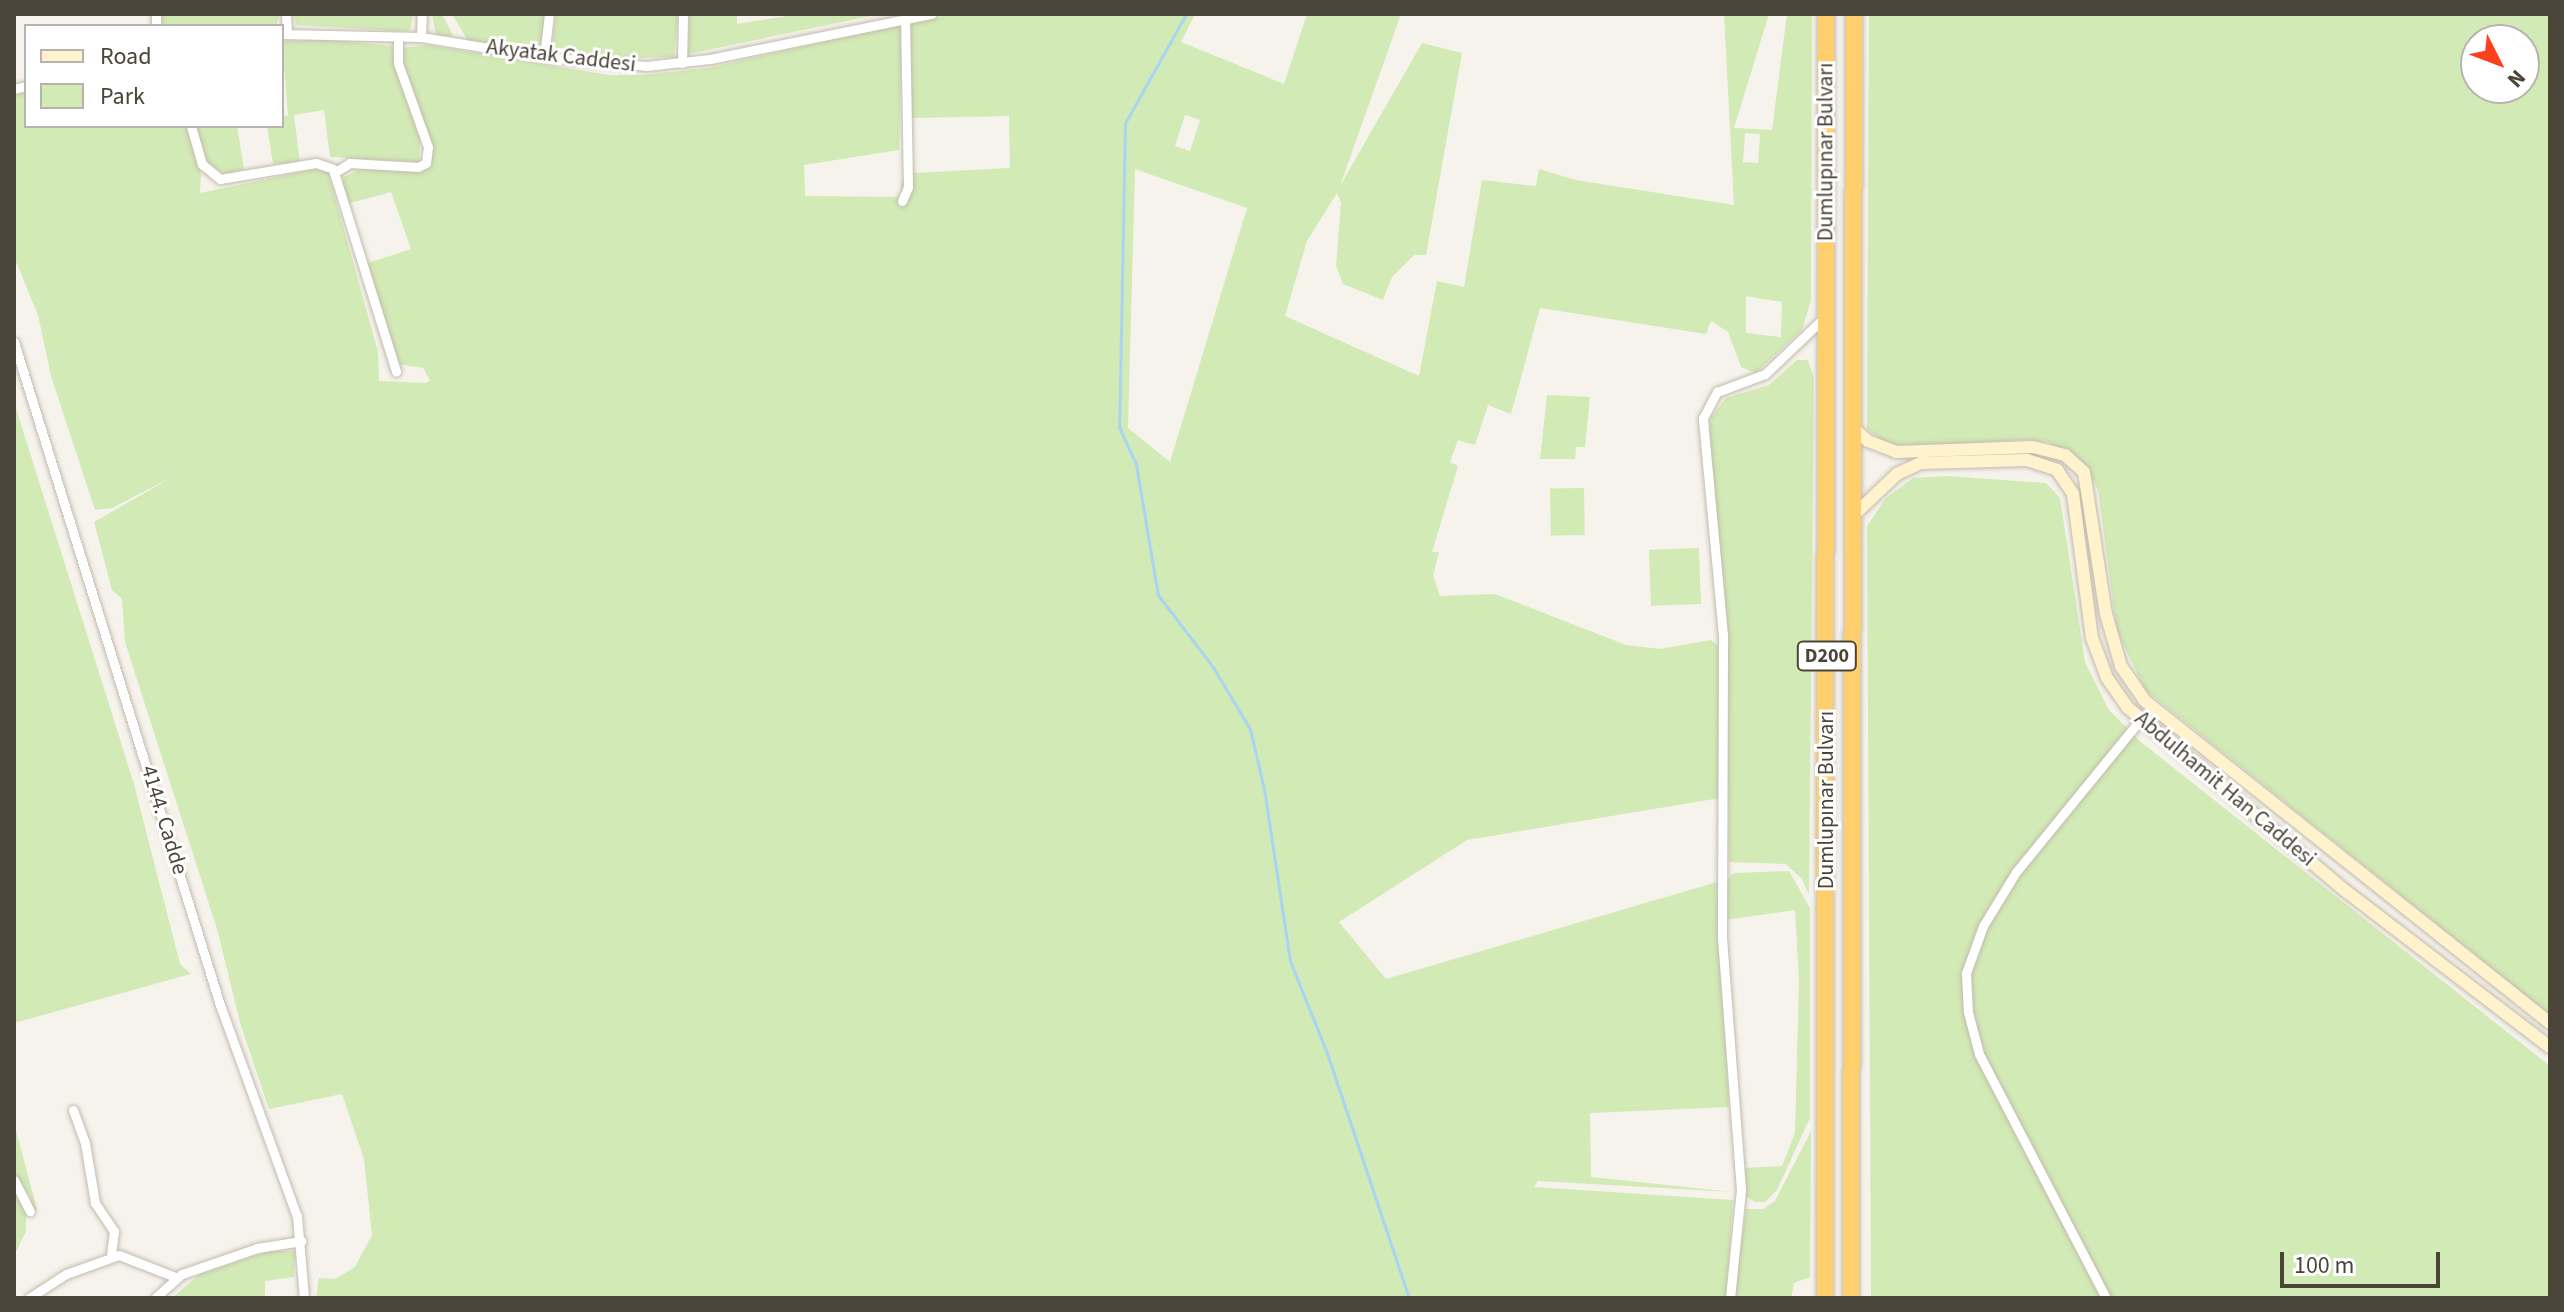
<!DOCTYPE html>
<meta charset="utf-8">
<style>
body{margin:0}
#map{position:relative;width:2564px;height:1312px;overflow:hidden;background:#f6f3ec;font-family:"Source Sans 3",sans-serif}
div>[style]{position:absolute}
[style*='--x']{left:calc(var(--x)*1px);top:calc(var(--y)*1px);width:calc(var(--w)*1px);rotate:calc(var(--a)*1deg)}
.green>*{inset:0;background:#d2eab5;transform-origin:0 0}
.stream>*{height:3px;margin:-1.5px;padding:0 1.5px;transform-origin:1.5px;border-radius:1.5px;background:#a9d4f2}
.roads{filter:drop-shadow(0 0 2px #c2bbae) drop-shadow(0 0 2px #c2bbae)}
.street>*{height:9px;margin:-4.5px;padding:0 4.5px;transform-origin:4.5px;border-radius:4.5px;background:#fff}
.secondary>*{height:12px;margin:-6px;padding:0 6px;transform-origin:6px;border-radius:6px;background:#fff3cd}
.highway>*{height:16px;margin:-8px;padding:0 8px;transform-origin:8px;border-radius:8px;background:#ffcf6e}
span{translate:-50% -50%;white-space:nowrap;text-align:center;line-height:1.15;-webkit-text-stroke:6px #fff;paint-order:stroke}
.shield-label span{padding:2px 6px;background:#fff;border:2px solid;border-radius:6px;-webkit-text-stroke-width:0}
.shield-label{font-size:20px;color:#4b4439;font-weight:700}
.street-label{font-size:22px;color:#4b4439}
.frame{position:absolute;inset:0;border:16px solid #4b4439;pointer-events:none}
.legend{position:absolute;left:24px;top:24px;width:260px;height:104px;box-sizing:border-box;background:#fff;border:2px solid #b7b4b0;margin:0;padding:10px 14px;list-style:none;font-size:24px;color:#4b4439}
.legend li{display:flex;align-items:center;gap:16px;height:40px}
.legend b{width:40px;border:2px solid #b7b4b0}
.north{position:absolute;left:2460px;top:24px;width:80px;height:80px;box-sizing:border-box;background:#fff;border:2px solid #b7b4b0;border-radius:50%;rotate:132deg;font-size:22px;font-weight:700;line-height:32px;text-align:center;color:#4b4439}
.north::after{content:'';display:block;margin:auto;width:28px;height:36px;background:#fc3f1d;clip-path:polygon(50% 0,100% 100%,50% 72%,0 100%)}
.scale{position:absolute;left:2280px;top:1252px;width:160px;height:36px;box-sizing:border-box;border:4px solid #4b4439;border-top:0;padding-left:10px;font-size:24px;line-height:28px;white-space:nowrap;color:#4b4439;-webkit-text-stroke:6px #fff;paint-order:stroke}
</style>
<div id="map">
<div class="green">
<i style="clip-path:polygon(163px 14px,279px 14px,279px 16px,276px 26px,162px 26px)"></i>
<i style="clip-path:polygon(294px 14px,413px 14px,410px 30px,398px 31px,296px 25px)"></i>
<i style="clip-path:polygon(432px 14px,442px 14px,453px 36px,436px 36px)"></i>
<i style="clip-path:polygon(452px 14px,546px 14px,542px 53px,468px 41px)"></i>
<i style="clip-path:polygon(556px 14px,678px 14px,674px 57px,602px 59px,552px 51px)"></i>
<i style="clip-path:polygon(689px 14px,737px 14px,737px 24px,799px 14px,880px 14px,688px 54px)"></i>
<i style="clip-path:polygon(evenodd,958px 14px,1195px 14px,1181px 42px,1284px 84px,1307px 14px,1401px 14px,1340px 186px,1422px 43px,1462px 53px,1426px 255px,1414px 255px,1392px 277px,1383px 300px,1343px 284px,1336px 266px,1341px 203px,1337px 193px,1307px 241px,1285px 316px,1419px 376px,1437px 281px,1464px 287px,1482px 180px,1536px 186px,1539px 169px,1576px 180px,1734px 205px,1724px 14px,1769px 14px,1734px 128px,1772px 130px,1787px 14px,1812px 14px,1811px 300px,1802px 330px,1756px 373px,1741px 367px,1728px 332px,1711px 321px,1706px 334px,1540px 308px,1511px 414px,1488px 405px,1475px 445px,1458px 440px,1450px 462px,1458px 466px,1432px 552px,1439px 552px,1433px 575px,1440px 596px,1495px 594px,1626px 645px,1660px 649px,1711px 640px,1718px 646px,1720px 798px,1467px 840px,1339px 922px,1386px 979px,1717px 882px,1729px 1107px,1590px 1113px,1591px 1177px,1733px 1192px,1538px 1181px,1534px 1187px,1733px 1200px,1726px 1298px,316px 1298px,319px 1278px,335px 1279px,355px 1267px,372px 1235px,364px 1159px,342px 1094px,269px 1109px,241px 1026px,217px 929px,125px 642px,122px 599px,112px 590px,94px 522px,176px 475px,112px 508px,95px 510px,51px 376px,38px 315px,14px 257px,14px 95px,26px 92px,26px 126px,186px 126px,201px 174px,200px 193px,316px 169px,328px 172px,378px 352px,379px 381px,426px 383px,430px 380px,423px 368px,397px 364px,365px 264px,411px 249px,391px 192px,347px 204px,342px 185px,344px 177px,363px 168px,419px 170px,431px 152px,400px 59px,401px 48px,427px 45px,609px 75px,643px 75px,708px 68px,902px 24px,899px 150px,804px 165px,805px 196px,901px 197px,901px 184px,914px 173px,1010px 168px,1009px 116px,911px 118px,909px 26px,914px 20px,958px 14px,1185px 115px,1200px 120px,1190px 151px,1175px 146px,1185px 115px,958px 14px,1745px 133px,1760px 134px,1758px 163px,1743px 162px,1745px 133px,958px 14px,1135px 169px,1247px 208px,1170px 462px,1128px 428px,1135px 169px,958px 14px,1746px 296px,1782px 302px,1781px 337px,1746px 333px,1746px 296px)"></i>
<i style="clip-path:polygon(evenodd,1869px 14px,2550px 14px,2550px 1015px,2145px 690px,2117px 631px,2098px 490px,2082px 461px,2048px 442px,2021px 440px,1894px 449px,1867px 429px,1869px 14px,2476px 40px,2524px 40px,2524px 88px,2476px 88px,2476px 40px)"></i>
<i style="clip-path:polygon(328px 40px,392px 46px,420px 139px,419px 162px,330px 157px,324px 110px,294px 115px,300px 163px,273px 164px,267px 126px,282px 126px,282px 117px,288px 115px,282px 41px)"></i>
<i style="clip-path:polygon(195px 126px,237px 126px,244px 169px,228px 174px,208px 165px)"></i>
<i style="clip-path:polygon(1797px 360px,1808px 360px,1814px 378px,1809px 895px,1802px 879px,1786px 864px,1729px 862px,1726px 610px,1706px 445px,1711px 417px,1726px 398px,1769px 385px)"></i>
<i style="clip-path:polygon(1547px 395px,1590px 397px,1585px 447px,1576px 447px,1575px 459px,1540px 459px)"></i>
<i style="clip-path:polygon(14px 402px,134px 784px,180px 964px,191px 974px,14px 1023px)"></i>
<i style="clip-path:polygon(1947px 476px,2046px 483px,2060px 498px,2085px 662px,2109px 710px,2141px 742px,2550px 1066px,2550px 1298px,1871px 1298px,1867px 526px,1886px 498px,1913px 478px)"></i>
<i style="left:1584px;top:488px;width:47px;height:34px;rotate:89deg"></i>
<i style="left:1699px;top:548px;width:56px;height:50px;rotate:88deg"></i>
<i style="clip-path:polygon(1789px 871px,1810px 908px,1810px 1118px,1777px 1190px,1765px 1202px,1755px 1202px,1744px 1195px,1743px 1168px,1782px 1166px,1795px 1133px,1799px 981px,1795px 910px,1725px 920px,1725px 881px,1734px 873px)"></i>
<i style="clip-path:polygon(14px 1123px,37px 1209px,33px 1215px,30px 1195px,14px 1174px)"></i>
<i style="clip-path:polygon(1811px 1131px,1810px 1277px,1794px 1283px,1791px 1298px,1733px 1298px,1746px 1209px,1763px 1209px,1775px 1201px)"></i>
<i style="clip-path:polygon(14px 1188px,26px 1214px,26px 1231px,14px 1256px)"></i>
<i style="clip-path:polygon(270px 1251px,295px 1251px,294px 1277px,265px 1281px,265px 1298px,172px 1298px,200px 1274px)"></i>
</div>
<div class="stream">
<i style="--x:1186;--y:14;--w:125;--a:119.2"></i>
<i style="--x:1125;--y:123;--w:304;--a:91.1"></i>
<i style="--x:1119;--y:427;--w:41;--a:65.3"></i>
<i style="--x:1136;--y:464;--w:133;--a:80.5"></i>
<i style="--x:1158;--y:595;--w:91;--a:52.6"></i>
<i style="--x:1213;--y:667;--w:72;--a:59.2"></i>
<i style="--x:1250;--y:729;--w:62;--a:76.9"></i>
<i style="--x:1264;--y:789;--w:174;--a:81.4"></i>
<i style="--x:1290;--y:961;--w:99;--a:68.1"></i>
<i style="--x:1327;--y:1053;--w:258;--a:71.5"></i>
</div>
<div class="roads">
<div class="street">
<i style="--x:286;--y:14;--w:19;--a:87"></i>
<i style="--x:156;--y:26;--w:12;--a:-90"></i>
<i style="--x:282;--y:34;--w:139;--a:1.2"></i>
<i style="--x:421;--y:37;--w:125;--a:9.2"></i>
<i style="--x:544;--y:57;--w:102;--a:5"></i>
<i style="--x:646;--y:66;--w:64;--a:-6.2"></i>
<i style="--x:710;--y:59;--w:226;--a:-11.5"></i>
<i style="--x:421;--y:37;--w:23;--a:-88"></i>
<i style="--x:544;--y:57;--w:43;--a:-83.4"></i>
<i style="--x:682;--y:63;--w:49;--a:-88.8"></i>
<i style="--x:14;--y:89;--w:12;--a:-14"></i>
<i style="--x:191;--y:126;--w:40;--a:74"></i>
<i style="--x:202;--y:164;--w:23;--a:40"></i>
<i style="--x:220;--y:179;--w:97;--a:-9.5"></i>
<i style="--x:316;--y:163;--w:18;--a:19"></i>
<i style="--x:333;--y:169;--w:212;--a:72.7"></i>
<i style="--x:334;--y:173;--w:19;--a:-32"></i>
<i style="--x:350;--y:163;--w:68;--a:3.4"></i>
<i style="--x:418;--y:167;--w:9;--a:-27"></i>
<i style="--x:426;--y:163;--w:16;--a:-83"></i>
<i style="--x:428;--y:147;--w:89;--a:-109.7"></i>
<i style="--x:398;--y:63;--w:25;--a:-90"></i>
<i style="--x:902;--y:201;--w:15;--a:-67"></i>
<i style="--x:908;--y:187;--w:168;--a:-91"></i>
<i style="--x:14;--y:342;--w:694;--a:72.74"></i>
<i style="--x:220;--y:1005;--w:225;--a:70"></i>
<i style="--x:297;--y:1216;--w:82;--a:85.1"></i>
<i style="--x:73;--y:1110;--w:35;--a:70"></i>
<i style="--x:85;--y:1143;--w:61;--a:80.5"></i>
<i style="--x:95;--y:1203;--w:34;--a:56"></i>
<i style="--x:114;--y:1231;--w:26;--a:97"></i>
<i style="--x:14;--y:1180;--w:35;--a:63"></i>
<i style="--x:29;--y:1298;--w:44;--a:-33"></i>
<i style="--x:66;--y:1274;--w:56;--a:-19.7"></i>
<i style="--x:119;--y:1255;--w:60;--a:21.4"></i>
<i style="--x:155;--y:1298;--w:36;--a:-42"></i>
<i style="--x:182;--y:1274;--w:79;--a:-19.1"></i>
<i style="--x:257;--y:1248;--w:45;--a:-9"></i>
<i style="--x:1730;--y:1298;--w:109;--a:-84.2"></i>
<i style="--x:1741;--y:1190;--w:254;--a:-94.3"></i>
<i style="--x:1722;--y:937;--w:302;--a:-89.8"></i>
<i style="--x:1723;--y:635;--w:218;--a:-95.3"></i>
<i style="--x:1703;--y:418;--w:30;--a:-62"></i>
<i style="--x:1717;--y:392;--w:51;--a:-20.6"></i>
<i style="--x:1765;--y:374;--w:84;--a:-43.6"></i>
<i style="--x:2106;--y:1298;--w:275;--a:-117.5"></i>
<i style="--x:1979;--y:1054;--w:43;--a:-104.7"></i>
<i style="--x:1968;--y:1012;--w:39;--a:-93"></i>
<i style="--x:1966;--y:973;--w:50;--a:-70.1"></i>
<i style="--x:1983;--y:926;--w:63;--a:-58.6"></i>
<i style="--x:2016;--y:872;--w:196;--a:-50.8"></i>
</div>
<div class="secondary">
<i style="--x:1853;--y:428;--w:20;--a:41"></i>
<i style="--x:1868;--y:441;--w:30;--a:21"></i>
<i style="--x:1896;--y:452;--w:137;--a:-2.1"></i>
<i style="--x:2033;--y:447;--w:33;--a:14"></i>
<i style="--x:2065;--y:455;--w:25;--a:42"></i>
<i style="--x:2084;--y:472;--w:144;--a:81.2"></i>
<i style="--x:2106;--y:614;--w:54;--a:73.9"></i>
<i style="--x:2121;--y:666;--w:42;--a:55.6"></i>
<i style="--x:2145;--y:701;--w:517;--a:38.49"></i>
<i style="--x:1853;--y:516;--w:61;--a:-43.7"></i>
<i style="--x:1897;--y:474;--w:26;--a:-25"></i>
<i style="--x:1921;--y:463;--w:106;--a:-1.6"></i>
<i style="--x:2027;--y:460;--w:32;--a:18"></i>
<i style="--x:2057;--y:470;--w:29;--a:56"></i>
<i style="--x:2073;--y:494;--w:145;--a:82.5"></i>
<i style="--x:2092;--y:638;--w:43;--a:69.4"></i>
<i style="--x:2107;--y:678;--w:35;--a:55"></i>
<i style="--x:2127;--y:707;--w:287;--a:40.1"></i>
<i style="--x:2347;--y:892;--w:255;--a:37.4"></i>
</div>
<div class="highway">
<i style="--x:1825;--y:1298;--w:1284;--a:-89.96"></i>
<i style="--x:1851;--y:1298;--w:1284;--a:-89.87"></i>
</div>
</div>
<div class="shield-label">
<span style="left:1827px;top:656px">D200</span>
</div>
<div class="street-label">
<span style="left:561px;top:56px;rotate:7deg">Akyatak Caddesi</span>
<span style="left:1826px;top:152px;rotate:-90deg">Dumlupınar Bulvarı</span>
<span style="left:2225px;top:789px;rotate:40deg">Abdulhamit Han Caddesi</span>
<span style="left:1827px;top:800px;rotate:-90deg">Dumlupınar Bulvarı</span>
<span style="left:164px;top:820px;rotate:73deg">4144. Cadde</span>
</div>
<div class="frame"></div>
<ul class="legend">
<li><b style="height:10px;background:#fff3cd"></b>Road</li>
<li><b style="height:22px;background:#d2eab5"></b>Park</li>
</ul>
<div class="north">N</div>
<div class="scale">100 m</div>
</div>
